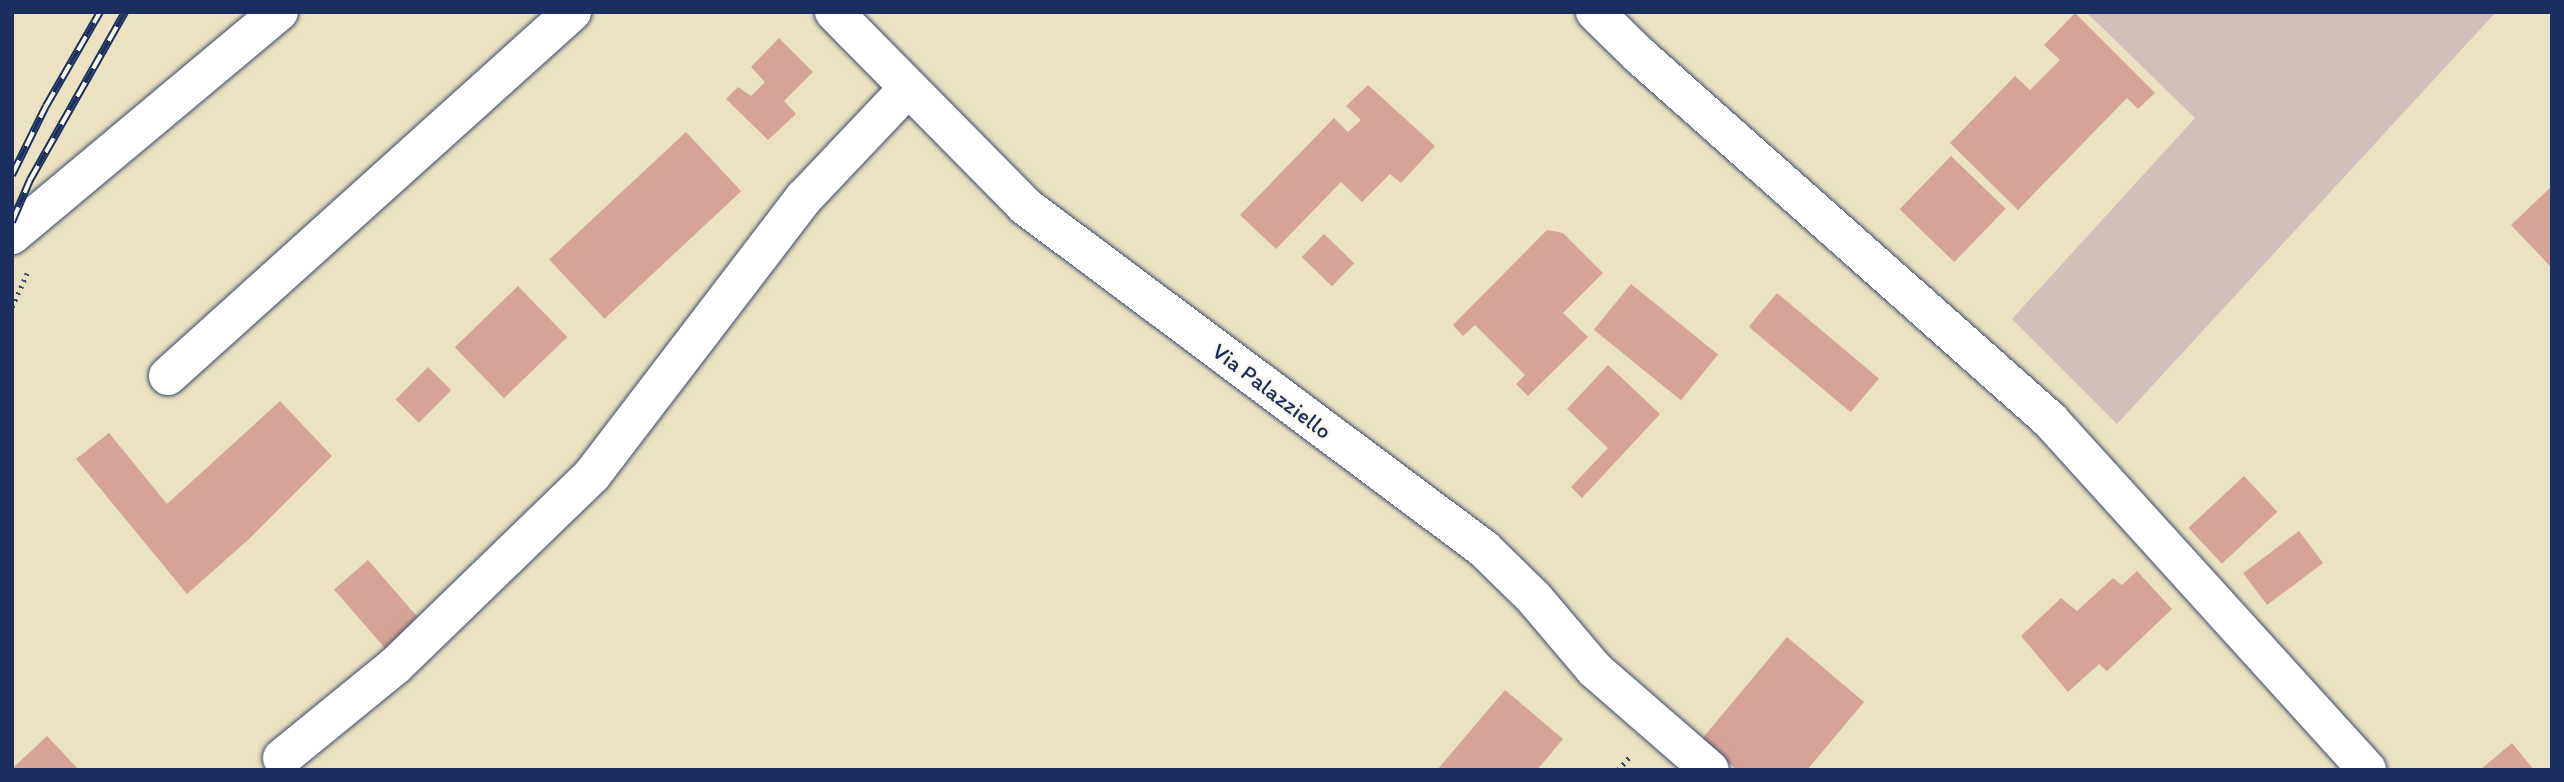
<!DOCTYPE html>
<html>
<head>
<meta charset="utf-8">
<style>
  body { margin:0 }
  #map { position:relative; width:2564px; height:782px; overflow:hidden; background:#ebe2c1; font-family:Itim,sans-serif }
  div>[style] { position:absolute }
  .industrial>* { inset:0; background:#cfc0ba }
  .building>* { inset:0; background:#d5a497; transform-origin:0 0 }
  .path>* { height:4.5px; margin-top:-2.25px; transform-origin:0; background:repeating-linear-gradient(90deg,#3a4a6d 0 2px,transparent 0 7px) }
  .roads { filter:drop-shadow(0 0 2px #3a4a6d) drop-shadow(0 0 2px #3a4a6d) }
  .minor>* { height:38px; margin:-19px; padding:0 19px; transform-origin:19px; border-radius:19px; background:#fff }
  .rail>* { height:8px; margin-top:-4px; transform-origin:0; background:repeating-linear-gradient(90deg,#fbf7ec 0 16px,#1b2f5e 0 32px); box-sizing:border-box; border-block:2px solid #1b2f5e }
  span { translate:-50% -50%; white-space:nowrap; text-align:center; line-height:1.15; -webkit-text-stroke:5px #fbf7ec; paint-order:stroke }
  .street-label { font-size:23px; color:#1b2f5e }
  .frame { position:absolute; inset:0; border:14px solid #1b2f5e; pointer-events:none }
</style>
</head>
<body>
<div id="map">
  <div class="industrial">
    <i style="clip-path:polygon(2086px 12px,2496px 12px,2117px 424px,2012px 319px,2195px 118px)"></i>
  </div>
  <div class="building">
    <i style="clip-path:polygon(2075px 13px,2155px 93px,2138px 109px,2127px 98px,2018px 210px,1950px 143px,2015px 76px,2030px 90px,2060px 60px,2044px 45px)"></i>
    <i style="clip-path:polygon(779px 38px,813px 72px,784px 101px,796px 114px,768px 140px,726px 99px,738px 87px,751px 96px,765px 82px,751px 67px)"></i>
    <i style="clip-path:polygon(1368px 85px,1435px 146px,1401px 183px,1390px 174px,1362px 202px,1341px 182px,1276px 249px,1240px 215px,1334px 118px,1348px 132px,1361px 120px,1346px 106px)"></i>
    <i style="left:686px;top:132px;width:81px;height:187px;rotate:47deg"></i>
    <i style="left:1951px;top:156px;width:76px;height:74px;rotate:44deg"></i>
    <i style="clip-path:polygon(2552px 186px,2552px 268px,2511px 225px)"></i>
    <i style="clip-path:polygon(1547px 230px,1563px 233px,1603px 273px,1563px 313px,1588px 337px,1528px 396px,1516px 384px,1525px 375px,1475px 325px,1463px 336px,1453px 325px)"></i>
    <i style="left:1324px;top:234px;width:42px;height:32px;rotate:44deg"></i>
    <i style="left:1631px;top:284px;width:112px;height:59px;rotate:39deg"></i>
    <i style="left:518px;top:286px;width:71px;height:88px;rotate:46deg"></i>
    <i style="left:1777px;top:293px;width:133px;height:44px;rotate:40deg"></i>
    <i style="clip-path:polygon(1608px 365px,1660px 414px,1582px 498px,1571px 487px,1608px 448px,1567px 409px)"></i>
    <i style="left:428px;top:367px;width:33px;height:46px;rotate:45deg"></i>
    <i style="clip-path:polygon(280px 401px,332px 456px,249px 539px,187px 594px,76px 459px,109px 433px,167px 504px)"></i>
    <i style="left:2244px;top:476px;width:49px;height:76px;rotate:47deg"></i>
    <i style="left:2299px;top:531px;width:40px;height:70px;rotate:53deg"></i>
    <i style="left:368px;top:560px;width:86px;height:45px;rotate:49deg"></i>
    <i style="clip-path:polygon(2137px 571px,2172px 609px,2107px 671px,2099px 664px,2068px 692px,2021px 636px,2061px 598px,2077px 611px,2113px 578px,2122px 585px)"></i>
    <i style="clip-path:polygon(1787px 637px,1864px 702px,1807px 770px,1737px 770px,1701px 740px)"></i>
    <i style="clip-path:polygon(1505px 690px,1563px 739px,1537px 770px,1437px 770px)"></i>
    <i style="clip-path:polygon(47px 736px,79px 770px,16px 770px,14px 767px)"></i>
    <i style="clip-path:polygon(2512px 743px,2534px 770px,2480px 770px)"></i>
  </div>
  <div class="path">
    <i style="left:12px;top:307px;width:37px;rotate:-66deg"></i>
    <i style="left:1618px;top:770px;width:20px;rotate:-49deg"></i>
  </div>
  <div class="roads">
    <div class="minor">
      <i style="left:834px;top:12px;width:272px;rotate:45.4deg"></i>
      <i style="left:1025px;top:206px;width:573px;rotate:36.77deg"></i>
      <i style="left:1484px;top:549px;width:70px;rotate:44.4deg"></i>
      <i style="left:1534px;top:598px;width:94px;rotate:49.7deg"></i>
      <i style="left:1595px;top:670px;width:152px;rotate:41deg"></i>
      <i style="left:1595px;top:12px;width:62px;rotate:44.3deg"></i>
      <i style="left:1639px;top:55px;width:550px;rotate:41.61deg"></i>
      <i style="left:2050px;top:420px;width:472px;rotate:47.8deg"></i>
      <i style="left:12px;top:235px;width:348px;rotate:-39.9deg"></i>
      <i style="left:168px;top:376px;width:544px;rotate:-42.02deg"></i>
      <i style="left:282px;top:758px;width:146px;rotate:-39.2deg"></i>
      <i style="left:395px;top:666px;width:274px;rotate:-44.1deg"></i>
      <i style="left:592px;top:475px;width:349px;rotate:-52.6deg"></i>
      <i style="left:804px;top:198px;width:150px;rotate:-46.6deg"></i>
    </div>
  </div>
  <div class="rail">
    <i style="left:12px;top:175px;width:77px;rotate:-63.8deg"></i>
    <i style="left:46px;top:106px;width:108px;rotate:-60.1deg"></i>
    <i style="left:12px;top:222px;width:46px;rotate:-66.8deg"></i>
    <i style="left:30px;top:180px;width:193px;rotate:-60.5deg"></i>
  </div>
  <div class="street-label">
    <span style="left:1272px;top:391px;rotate:37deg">Via Palazziello</span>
  </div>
  <div class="frame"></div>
</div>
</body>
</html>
